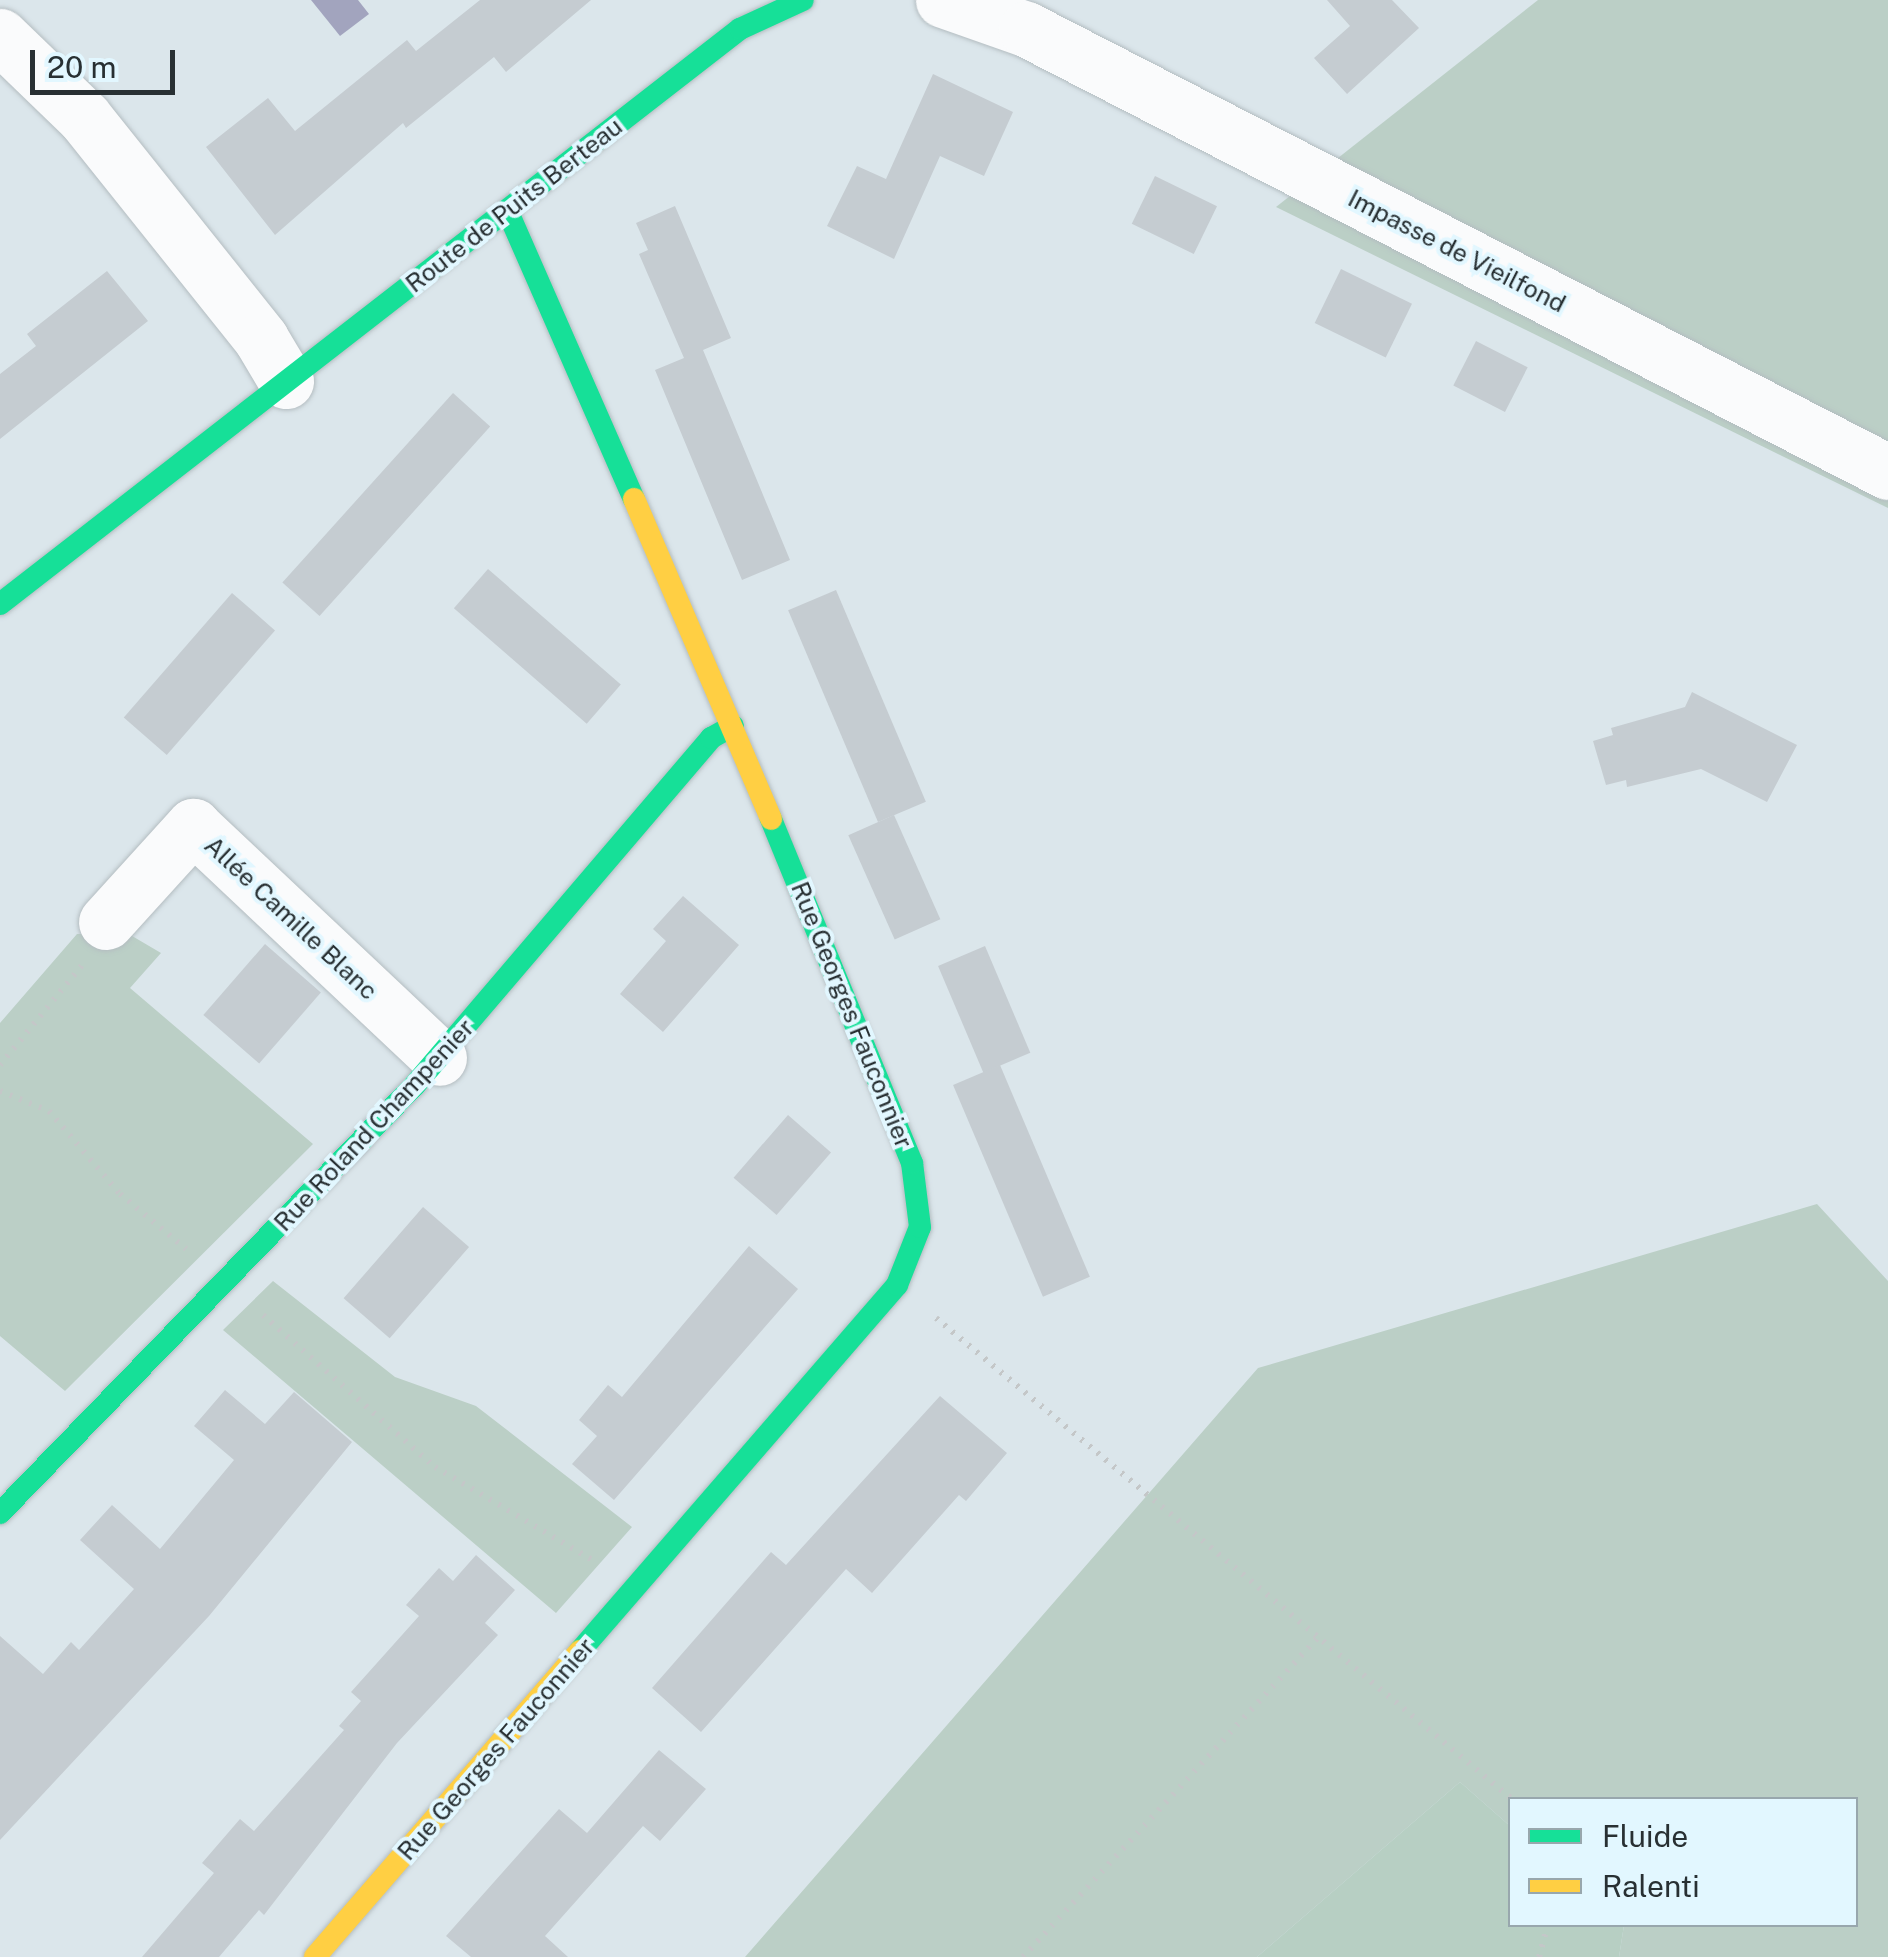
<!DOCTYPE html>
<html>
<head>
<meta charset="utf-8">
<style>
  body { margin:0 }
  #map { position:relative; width:1888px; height:1957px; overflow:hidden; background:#dbe6eb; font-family:"Public Sans",sans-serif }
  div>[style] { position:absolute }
  .green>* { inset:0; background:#bbcfc6 }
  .forest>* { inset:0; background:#b7cfc3 }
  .water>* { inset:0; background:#a2a4be }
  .building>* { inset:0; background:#c5ccd1; transform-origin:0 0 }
  .path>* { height:6px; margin-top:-3px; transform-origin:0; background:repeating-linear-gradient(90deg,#c4c7c8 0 2.5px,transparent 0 10.5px) }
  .roads { filter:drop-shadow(0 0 2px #b4bdc1) drop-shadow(0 0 2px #b4bdc1) }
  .street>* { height:55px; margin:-27.5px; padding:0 27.5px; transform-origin:27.5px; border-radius:27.5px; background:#fafbfc }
  .fast>* { height:22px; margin:-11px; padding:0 11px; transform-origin:11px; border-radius:11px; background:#16e098 }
  .slow>* { height:22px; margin:-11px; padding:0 11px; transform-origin:11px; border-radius:11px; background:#ffcf43 }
  span { translate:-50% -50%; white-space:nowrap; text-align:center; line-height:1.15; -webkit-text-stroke:8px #e2f7ff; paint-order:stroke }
  .street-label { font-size:25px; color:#283033 }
  .legend { position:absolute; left:1508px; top:1797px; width:350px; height:130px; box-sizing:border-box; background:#e2f7ff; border:2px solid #98a7ad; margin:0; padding:12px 18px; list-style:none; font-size:30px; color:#283033 }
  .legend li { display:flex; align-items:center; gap:20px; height:50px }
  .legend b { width:50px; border:2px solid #98a7ad }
  .scale { position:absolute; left:30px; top:50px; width:145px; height:45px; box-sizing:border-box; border:5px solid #283033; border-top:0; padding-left:12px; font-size:30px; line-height:35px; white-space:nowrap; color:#283033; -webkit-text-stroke:8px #e2f7ff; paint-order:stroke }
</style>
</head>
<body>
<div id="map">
  <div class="green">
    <i style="clip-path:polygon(1538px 0,1888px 0,1888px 508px,1276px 207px)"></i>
    <i style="clip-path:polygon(127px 933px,161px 953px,130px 988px,313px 1144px,65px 1391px,0 1336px,0 1023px,77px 934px)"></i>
    <i style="clip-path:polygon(1817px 1204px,1888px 1281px,1888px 1957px,1619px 1957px,1624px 1925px,1856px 1924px,1856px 1800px,1510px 1800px,1510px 1826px,1460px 1782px,1257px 1957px,745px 1957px,1258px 1368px)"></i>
    <i style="clip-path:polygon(273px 1281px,395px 1377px,476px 1406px,632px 1527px,556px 1613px,223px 1330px)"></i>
  </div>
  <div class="forest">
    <i style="clip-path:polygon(1460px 1782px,1510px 1826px,1510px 1924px,1624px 1925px,1619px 1957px,1257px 1957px)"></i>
  </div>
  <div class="water">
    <i style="clip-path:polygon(311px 0,358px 0,369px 14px,340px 36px)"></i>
  </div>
  <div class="building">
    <i style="clip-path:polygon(480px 0,591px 0,506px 72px,494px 57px,406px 128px,403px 123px,275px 235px,206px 147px,268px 98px,295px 131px,407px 40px,416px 51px)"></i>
    <i style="clip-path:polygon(1327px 0,1392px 0,1419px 28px,1347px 94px,1314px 58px,1350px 26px)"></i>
    <i style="clip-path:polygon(933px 74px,1013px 112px,984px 176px,940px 156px,894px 259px,827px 226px,857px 166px,886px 179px)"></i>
    <i style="left:1155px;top:176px;width:69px;height:53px;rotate:26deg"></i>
    <i style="clip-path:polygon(675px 206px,731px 338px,703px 350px,790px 560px,742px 580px,655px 370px,684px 358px,639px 254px,648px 250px,636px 223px)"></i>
    <i style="left:1341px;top:269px;width:79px;height:60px;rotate:26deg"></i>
    <i style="clip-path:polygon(107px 271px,148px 321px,0 439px,0 374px,36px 346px,27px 334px)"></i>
    <i style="left:1476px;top:341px;width:58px;height:50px;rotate:27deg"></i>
    <i style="left:453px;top:393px;width:50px;height:255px;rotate:42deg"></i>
    <i style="left:488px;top:569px;width:176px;height:52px;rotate:41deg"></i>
    <i style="left:836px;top:590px;width:230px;height:52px;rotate:67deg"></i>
    <i style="left:232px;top:593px;width:57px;height:165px;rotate:41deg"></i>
    <i style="clip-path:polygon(1692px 692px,1797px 745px,1767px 802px,1701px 769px,1627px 787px,1626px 780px,1606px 785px,1593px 741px,1613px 735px,1611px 728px,1685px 707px)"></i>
    <i style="left:894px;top:815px;width:114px;height:50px;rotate:66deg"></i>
    <i style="clip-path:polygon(683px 896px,739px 945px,663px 1032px,620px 994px,666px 941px,653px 929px)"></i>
    <i style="left:265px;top:944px;width:74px;height:94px;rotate:41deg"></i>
    <i style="left:985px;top:946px;width:116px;height:51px;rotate:67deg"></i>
    <i style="left:1000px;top:1065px;width:230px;height:51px;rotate:67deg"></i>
    <i style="left:788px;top:1115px;width:57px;height:83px;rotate:41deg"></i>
    <i style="left:423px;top:1207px;width:61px;height:121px;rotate:41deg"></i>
    <i style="clip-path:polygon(749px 1246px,798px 1289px,614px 1500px,572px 1464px,597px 1436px,579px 1420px,608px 1385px,622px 1397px)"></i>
    <i style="clip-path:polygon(225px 1390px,265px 1424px,294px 1392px,352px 1442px,209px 1616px,0 1840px,0 1636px,43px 1674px,71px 1642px,79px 1650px,134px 1589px,80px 1540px,112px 1505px,160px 1549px,234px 1460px,194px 1426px)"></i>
    <i style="clip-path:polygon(940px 1396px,1007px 1453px,966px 1501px,959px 1495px,872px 1593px,846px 1569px,701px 1732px,652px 1688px,771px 1552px,786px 1565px)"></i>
    <i style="clip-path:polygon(476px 1555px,515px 1590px,485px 1623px,498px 1635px,397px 1743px,264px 1915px,259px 1910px,219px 1957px,142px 1957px,214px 1873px,202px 1863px,240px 1819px,254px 1831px,344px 1730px,339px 1726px,361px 1701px,351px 1692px,419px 1616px,406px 1605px,439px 1568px,453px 1581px)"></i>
    <i style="clip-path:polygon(659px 1750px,706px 1789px,660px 1841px,643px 1826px,545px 1936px,568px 1957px,471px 1957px,446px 1936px,559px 1809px,587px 1833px)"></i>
  </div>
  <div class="path">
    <i style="left:0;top:1065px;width:129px;rotate:-50.6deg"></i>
    <i style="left:0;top:1091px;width:53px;rotate:22.2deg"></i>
    <i style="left:49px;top:1111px;width:109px;rotate:49.5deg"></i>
    <i style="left:120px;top:1194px;width:86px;rotate:39.8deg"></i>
    <i style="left:263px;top:1315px;width:230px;rotate:41.5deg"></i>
    <i style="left:435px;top:1467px;width:182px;rotate:30.6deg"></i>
    <i style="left:936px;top:1318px;width:752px;rotate:39.87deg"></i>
    <i style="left:1023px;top:1957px;width:435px;rotate:-47.3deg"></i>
    <i style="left:1539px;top:1957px;width:34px;rotate:-75deg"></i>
  </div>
  <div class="roads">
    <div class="street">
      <i style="left:943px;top:0;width:88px;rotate:19.3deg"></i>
      <i style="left:1026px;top:29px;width:969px;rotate:27.2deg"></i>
      <i style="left:0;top:36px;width:117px;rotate:44deg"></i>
      <i style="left:84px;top:117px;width:284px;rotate:51.4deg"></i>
      <i style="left:261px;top:339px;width:49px;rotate:59.2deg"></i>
      <i style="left:106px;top:922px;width:130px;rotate:-47.8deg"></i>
      <i style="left:193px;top:826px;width:338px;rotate:43.3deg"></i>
    </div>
    <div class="fast">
      <i style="left:507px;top:210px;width:316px;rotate:66.3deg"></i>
      <i style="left:0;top:604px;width:937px;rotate:-37.85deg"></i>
      <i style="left:740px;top:29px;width:69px;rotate:-24.7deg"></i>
      <i style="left:0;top:1513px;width:595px;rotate:-45.89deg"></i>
      <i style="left:414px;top:1086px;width:458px;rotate:-49.5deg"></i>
      <i style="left:711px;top:738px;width:25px;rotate:-29deg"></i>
      <i style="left:580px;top:1651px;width:484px;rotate:-49.1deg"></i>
      <i style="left:897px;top:1285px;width:62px;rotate:-68.4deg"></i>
      <i style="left:920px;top:1227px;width:64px;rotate:-97.1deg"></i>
      <i style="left:912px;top:1163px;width:372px;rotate:-112.3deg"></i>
    </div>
    <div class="slow">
      <i style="left:634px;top:499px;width:348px;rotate:66.8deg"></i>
      <i style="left:315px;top:1957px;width:405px;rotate:-49.1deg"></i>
    </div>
  </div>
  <div class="street-label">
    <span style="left:514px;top:205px;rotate:-38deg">Route de Puits Berteau</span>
    <span style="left:1457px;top:251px;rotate:27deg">Impasse de Vieilfond</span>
    <span style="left:291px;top:918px;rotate:43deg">Allée Camille Blanc</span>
    <span style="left:852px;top:1015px;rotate:68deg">Rue Georges Fauconnier</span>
    <span style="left:374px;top:1125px;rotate:-47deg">Rue Roland Champenier</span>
    <span style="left:496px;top:1749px;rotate:-49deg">Rue Georges Fauconnier</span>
  </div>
  <ul class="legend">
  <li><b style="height:12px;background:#16e098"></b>Fluide</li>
  <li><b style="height:12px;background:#ffcf43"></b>Ralenti</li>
  </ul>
  <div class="scale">20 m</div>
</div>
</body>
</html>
